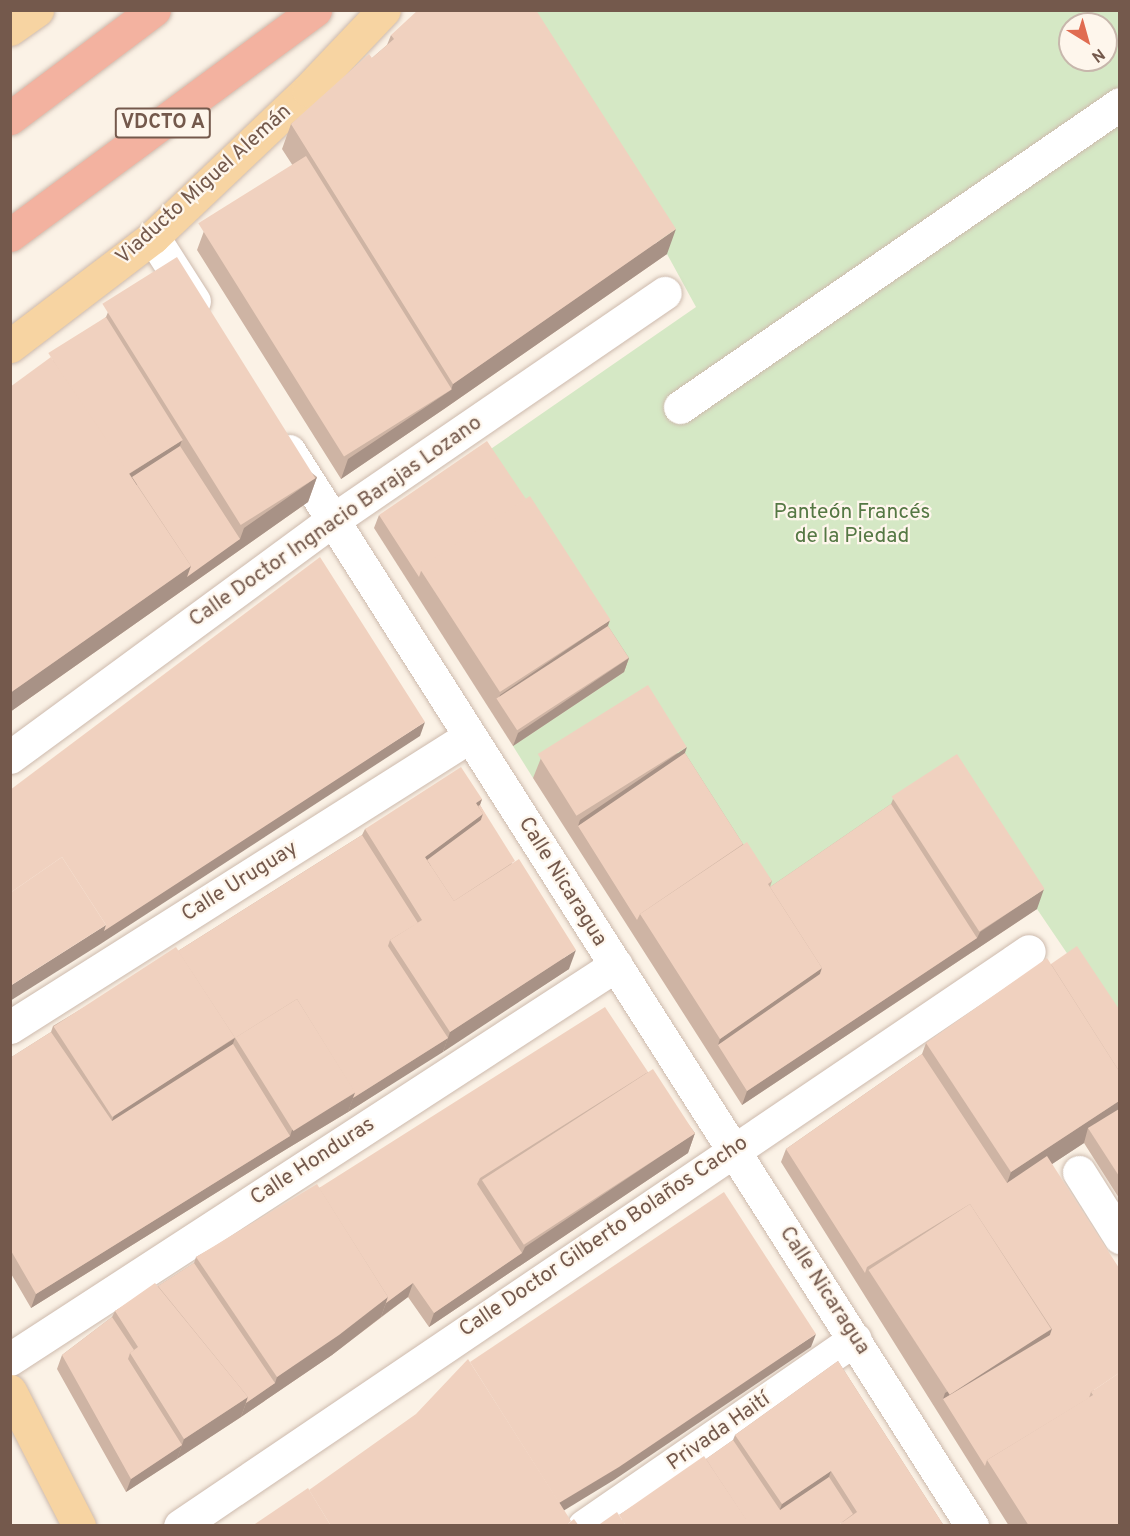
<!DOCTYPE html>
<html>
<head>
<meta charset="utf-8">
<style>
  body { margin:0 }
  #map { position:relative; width:1130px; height:1536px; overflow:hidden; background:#fbf2e6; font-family:Overpass,sans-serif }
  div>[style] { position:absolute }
  .green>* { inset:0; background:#d5e8c5 }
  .roads { filter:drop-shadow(0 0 2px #cdbaad) drop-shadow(0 0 2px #cdbaad) }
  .minor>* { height:33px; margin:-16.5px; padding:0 16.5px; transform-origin:16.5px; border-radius:16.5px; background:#fff }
  .major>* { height:33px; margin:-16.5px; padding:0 16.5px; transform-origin:16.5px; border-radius:16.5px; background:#f7d4a2 }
  .highway>* { height:33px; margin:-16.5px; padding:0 16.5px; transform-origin:16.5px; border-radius:16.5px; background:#f3b2a0 }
  .wall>* { inset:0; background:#ceb4a4 }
  .shaded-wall>* { inset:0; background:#a89286 }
  .building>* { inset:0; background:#f0d1bf; transform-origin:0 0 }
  span { translate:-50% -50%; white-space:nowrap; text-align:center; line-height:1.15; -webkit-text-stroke:4.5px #fef6ec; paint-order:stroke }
  .shield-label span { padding:2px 4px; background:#fef6ec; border:2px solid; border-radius:4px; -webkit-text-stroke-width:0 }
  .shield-label { font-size:20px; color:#74594c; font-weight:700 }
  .street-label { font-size:21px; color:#74594c }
  .park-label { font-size:21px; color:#557844 }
  .frame { position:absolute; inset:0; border:12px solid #74594c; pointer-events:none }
  .north { position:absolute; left:1058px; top:12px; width:60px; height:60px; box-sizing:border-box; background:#fef6ec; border:2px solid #c7b7ac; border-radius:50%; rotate:143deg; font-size:16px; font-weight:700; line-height:24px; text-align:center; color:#74594c }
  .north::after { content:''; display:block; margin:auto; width:21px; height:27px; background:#e06c51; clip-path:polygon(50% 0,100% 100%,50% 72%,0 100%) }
</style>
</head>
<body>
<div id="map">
  <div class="green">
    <i style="clip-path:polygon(evenodd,512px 11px,1119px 11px,1119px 1030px,1037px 909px,765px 901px,641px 705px,533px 778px,513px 746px,482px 455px,696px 307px,667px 254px,512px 11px,1070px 24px,1106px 24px,1106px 60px,1070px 60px,1070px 24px)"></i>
  </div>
  <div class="roads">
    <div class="minor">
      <i style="left:153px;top:237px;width:76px;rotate:57.4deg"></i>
      <i style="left:680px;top:407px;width:534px;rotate:-34.55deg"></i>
      <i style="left:289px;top:451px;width:1274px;rotate:57.57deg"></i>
      <i style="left:10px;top:757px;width:401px;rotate:-36.3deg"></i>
      <i style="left:333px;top:520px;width:402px;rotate:-34.4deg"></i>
      <i style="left:10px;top:1027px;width:544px;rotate:-32.32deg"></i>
      <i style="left:1079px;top:1172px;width:77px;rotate:57.8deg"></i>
      <i style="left:10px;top:1359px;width:723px;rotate:-33.03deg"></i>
      <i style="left:180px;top:1526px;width:1025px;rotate:-34.11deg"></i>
      <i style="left:584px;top:1526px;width:329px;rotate:-34.6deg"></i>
    </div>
    <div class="major">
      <i style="left:10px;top:29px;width:33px;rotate:-35deg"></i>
      <i style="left:10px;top:346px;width:180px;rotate:-37.3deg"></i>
      <i style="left:153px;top:237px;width:214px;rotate:-43.5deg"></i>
      <i style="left:308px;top:90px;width:110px;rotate:-46.5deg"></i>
      <i style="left:10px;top:1391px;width:152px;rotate:62.9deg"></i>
    </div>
    <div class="highway">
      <i style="left:10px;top:118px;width:180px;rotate:-36.9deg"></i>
      <i style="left:10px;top:235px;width:379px;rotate:-36.4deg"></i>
    </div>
  </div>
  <div class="wall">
    <i style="clip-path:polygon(391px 35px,667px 254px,444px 409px,341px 479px,197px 250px,204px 231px,293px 166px,282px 149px,291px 124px,372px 58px,387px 45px)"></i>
    <i style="clip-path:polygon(108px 312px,317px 477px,308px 502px,10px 712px,53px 360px,106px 317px)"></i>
    <i style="clip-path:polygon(379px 515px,608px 626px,629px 658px,624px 672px,513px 746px,374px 528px)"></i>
    <i style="clip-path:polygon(685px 753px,743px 844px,772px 881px,770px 887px,891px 804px,893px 799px,1037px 909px,742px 1105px,533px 778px,541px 758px)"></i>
    <i style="clip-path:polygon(482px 799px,480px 805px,569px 969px,348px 1112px,285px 1150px,31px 1308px,10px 1272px,10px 1058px,51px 1032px,53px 1026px,178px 951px,362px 835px,365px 829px)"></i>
    <i style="clip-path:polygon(1051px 964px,1119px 1009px,1119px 1198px,1084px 1143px,1052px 1164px,1119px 1526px,1009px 1526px,781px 1162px,786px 1149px,922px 1054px,926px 1043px)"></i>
    <i style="clip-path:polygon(648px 1072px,695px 1133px,688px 1153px,429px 1327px,408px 1297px,332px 1355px,241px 1417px,126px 1492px,57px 1369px,62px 1355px,112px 1317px,115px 1311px,158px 1286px,194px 1263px,196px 1257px,319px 1188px)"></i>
    <i style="clip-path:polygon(838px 1361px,944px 1526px,619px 1515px,706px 1459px,733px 1440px,735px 1435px)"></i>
  </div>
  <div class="shaded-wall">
    <i style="clip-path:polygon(676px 229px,667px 254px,444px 409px,341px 479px,348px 459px,451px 390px,453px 384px)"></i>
    <i style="clip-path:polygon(182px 440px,175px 460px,129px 490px,126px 476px)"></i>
    <i style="clip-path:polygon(317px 477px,308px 502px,10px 712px,10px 693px,191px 566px,240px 539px,244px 528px)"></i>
    <i style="clip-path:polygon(610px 620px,603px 640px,498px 701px,500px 695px)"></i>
    <i style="clip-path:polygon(629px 658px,624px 672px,513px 746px,518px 733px)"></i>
    <i style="clip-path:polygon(425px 722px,420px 736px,99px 945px,10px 1001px,10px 986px)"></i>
    <i style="clip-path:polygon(687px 747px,680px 767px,578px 826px,580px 820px)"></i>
    <i style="clip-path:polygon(482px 799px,477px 813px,476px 803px)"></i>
    <i style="clip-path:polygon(483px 814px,476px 833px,427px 869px,425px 857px)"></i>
    <i style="clip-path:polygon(1044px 889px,1037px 909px,742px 1105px,747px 1091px,977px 938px,980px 932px)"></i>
    <i style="clip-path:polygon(576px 950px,569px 969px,443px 1052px,450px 1032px)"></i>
    <i style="clip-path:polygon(822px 968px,815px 988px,718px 1045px,720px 1039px)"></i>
    <i style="clip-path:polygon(235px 1038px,228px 1058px,107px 1135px,114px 1115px)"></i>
    <i style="clip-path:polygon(448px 1038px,443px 1052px,348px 1112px,353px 1098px)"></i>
    <i style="clip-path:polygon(355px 1093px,348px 1112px,285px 1150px,31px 1308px,36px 1294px,290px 1136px,292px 1130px)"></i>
    <i style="clip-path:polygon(1119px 1101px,1119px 1120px,1088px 1128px,1084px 1143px,1002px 1197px,1011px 1172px)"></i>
    <i style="clip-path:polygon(695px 1133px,688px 1153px,429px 1327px,434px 1313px,522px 1253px,525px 1247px)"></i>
    <i style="clip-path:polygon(413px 1283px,408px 1297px,381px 1317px,386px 1303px)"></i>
    <i style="clip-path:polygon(388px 1297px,381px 1317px,332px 1355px,241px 1417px,246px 1403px,275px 1383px,277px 1377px)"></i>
    <i style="clip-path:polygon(1052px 1329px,1045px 1349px,943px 1399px,945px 1393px)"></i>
    <i style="clip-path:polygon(816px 1334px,811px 1347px,614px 1480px,550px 1519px,555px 1505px)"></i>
    <i style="clip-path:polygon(248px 1397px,241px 1417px,177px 1459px,184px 1439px)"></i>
    <i style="clip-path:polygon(182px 1445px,177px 1459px,126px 1492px,131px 1479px)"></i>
    <i style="clip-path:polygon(831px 1471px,824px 1491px,775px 1523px,782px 1504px)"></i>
  </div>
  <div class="building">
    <i style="clip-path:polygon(418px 10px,536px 10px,676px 229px,453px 384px,291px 124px,369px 54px,372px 58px,394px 39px,391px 35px)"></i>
    <i style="left:306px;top:156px;width:275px;height:127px;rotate:58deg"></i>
    <i style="left:177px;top:257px;width:261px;height:88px;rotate:58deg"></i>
    <i style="left:106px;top:317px;width:145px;height:68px;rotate:58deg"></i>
    <i style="clip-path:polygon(51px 357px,191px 566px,10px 693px,10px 387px)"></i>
    <i style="clip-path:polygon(487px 441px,526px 499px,421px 571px,419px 577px,379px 515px)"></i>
    <i style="clip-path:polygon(180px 446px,240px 539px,187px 577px,191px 566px,132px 477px)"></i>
    <i style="left:530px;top:496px;width:148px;height:132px;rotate:57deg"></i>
    <i style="clip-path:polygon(320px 557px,425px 722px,104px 931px,106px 925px,62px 857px,10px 893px,10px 790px)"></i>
    <i style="left:608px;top:626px;width:38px;height:133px;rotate:57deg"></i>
    <i style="left:648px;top:685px;width:73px;height:130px;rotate:58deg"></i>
    <i style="clip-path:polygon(685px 753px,743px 844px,640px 914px,637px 920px,578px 826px)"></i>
    <i style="left:957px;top:754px;width:161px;height:78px;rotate:57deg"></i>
    <i style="clip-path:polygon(461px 767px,482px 799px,476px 803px,483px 814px,425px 857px,454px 901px,519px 859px,576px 950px,450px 1032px,390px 940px,422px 920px,365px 829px)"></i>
    <i style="clip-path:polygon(891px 804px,977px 938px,747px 1091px,718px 1045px,820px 974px,822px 968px,770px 887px)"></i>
    <i style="clip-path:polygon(480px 805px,515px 861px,454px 901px,427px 860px,481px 820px,483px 814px,478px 806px)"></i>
    <i style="clip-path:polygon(362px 835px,418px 923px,390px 940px,388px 946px,448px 1038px,353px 1098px,355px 1093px,297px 999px,235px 1038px,178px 951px)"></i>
    <i style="clip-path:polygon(747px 842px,772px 881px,768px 884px,822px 968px,720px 1039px,640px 914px)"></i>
    <i style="clip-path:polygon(62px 857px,106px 925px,10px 986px,10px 893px)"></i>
    <i style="clip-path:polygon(1077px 946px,1119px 1009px,1119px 1071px,1051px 964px)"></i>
    <i style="left:176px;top:947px;width:108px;height:146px;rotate:57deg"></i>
    <i style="clip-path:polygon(1047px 958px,1119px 1071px,1119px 1101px,1011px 1172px,926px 1043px)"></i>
    <i style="left:297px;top:999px;width:110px;height:73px;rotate:58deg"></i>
    <i style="clip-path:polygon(605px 1007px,648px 1072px,480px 1178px,477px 1184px,522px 1253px,434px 1313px,413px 1283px,386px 1303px,388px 1297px,319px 1188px)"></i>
    <i style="clip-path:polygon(51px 1032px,112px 1121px,233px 1044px,290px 1136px,36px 1294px,10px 1249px,10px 1058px)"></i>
    <i style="clip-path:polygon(922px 1054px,1007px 1183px,1047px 1156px,1119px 1268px,1119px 1373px,1091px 1392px,1089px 1398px,987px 1460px,985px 1466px,943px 1399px,1050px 1335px,1052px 1329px,970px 1204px,867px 1267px,865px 1273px,786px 1149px)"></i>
    <i style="left:653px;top:1069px;width:77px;height:204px;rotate:57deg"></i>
    <i style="clip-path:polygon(1119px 1109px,1119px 1176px,1088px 1128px)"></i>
    <i style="clip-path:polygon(317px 1184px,388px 1297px,339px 1335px,277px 1377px,196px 1257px)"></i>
    <i style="clip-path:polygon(724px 1192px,816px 1334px,619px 1467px,559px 1503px,470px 1362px)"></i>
    <i style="left:970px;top:1204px;width:149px;height:121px;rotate:57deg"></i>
    <i style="clip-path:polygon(194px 1263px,275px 1383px,246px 1403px,248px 1397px,158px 1286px)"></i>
    <i style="clip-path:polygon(155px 1283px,248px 1397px,184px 1439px,130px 1353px,138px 1347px,115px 1311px)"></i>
    <i style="clip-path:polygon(112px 1317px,134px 1350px,130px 1353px,128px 1359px,182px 1445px,131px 1479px,62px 1355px)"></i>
    <i style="clip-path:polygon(468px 1359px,571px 1521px,565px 1526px,331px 1526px,309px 1490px,416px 1414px)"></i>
    <i style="clip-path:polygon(838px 1361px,944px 1526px,837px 1526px,857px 1512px,831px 1471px,782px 1504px,735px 1435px)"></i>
    <i style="clip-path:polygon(1119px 1373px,1119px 1526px,1029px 1526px,987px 1460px,1093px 1395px,1091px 1392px)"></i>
    <i style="clip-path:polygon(733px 1440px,780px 1510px,829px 1477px,853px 1514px,837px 1526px,750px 1526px,706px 1459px)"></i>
    <i style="clip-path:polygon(704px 1456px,750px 1525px,626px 1526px,619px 1515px)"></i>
    <i style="clip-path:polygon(308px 1488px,331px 1526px,252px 1526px)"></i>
    <i style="clip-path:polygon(617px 1512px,626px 1526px,597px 1526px)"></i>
    <i style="clip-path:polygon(574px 1519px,579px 1526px,565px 1526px)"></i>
  </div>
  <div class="shield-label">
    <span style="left:163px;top:123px">VDCTO A</span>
  </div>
  <div class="street-label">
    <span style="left:204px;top:185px;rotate:-42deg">Viaducto Miguel Alemán</span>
    <span style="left:336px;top:522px;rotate:-35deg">Calle Doctor Ingnacio Barajas Lozano</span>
    <span style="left:240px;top:882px;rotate:-32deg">Calle Uruguay</span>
    <span style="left:562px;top:882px;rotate:58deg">Calle Nicaragua</span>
    <span style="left:313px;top:1162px;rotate:-33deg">Calle Honduras</span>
    <span style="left:604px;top:1237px;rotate:-34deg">Calle Doctor Gilberto Bolaños Cacho</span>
    <span style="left:824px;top:1291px;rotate:57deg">Calle Nicaragua</span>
    <span style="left:719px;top:1432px;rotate:-35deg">Privada Haití</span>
  </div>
  <div class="park-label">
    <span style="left:852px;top:525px">Panteón Francés<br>de la Piedad</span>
  </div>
  <div class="frame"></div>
  <div class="north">N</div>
</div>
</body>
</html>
